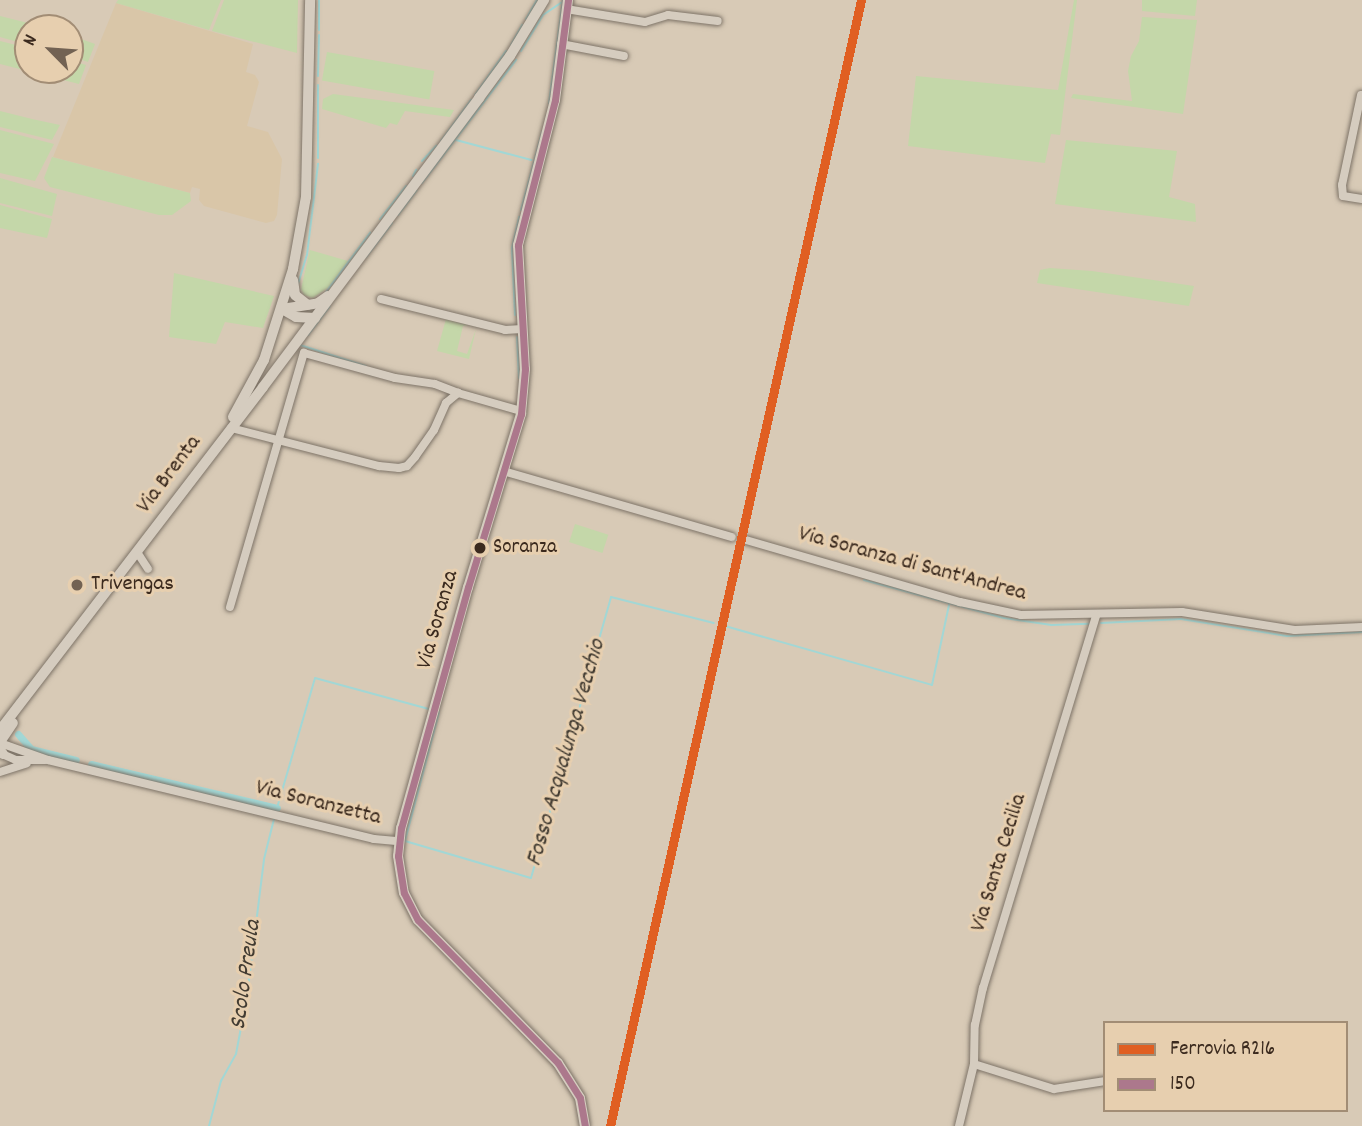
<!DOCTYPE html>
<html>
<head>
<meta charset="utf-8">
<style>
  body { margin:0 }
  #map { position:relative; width:1362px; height:1126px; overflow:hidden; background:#d8cab6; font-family:Dekko,sans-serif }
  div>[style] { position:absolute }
  .built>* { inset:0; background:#d9c6a8 }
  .green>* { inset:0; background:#c4d7a9; transform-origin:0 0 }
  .stream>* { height:2px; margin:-1px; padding:0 1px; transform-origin:1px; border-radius:1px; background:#a2d7d5 }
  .canal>* { height:7px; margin:-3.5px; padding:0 3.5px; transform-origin:3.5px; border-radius:3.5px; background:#a2d7d5 }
  .roads { filter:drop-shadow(0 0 2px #7d7367) drop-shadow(0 0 2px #7d7367) }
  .minor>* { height:8px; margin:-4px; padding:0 4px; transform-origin:4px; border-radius:4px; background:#d5ccbf }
  .major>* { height:10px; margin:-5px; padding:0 5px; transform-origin:5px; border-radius:5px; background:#d5ccbf }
  .bus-1>* { height:7px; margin:-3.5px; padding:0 3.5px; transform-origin:3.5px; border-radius:3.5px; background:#ac788c }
  .rail-1>* { height:9px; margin:-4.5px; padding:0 4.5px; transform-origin:4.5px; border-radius:4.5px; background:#e05f22 }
  .dots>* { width:19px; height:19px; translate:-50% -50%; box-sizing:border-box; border:4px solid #e7cfaf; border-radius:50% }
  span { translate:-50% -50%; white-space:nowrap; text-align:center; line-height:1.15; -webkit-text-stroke:6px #e7cfaf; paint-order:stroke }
  .bus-label { font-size:21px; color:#3b2a1e }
  .left { translate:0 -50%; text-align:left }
  .street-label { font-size:23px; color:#3b2a1e }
  .poi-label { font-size:23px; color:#3b2a1e }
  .water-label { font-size:24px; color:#433c32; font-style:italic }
  .legend { position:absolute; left:1103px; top:1021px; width:245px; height:91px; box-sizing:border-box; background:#e7cfaf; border:2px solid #a28d75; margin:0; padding:9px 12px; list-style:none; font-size:21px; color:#3b2a1e }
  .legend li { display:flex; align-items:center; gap:14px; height:35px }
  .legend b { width:35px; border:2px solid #a28d75 }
  .north { position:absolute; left:14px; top:14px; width:70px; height:70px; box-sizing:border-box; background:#e7cfaf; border:2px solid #a28d75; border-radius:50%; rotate:295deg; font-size:19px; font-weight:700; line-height:28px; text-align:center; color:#3b2a1e }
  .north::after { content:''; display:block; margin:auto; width:24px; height:32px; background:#726253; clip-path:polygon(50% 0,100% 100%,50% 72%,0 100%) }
</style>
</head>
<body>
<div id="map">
  <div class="built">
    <i style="clip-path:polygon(116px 3px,253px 44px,246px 72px,255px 75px,259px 82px,247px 126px,268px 132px,282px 159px,277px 215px,274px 221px,266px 223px,204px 206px,199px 200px,200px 189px,192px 187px,190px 193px,53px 157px)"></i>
  </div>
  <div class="green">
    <i style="clip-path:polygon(118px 0,221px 0,209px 30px,116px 3px)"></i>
    <i style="clip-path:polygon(224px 0,298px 0,297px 53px,212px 31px)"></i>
    <i style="clip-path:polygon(1074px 0,1077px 0,1060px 135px,1051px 134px,1045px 163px,908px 146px,916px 76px,1058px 90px)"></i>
    <i style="clip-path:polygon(1142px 0,1197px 0,1195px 16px,1142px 11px)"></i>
    <i style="clip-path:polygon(0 16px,24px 22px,45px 28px,28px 28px,28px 45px,0 37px)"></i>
    <i style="clip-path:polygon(1142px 17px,1197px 20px,1183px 114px,1071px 98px,1073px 94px,1132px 101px,1128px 71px,1131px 56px,1139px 41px)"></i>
    <i style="clip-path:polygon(70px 35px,95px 44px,88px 62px,70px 56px)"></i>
    <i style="clip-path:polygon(0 41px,28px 48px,28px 70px,70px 70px,70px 60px,86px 65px,79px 84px,0 64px)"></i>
    <i style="left:327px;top:52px;width:109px;height:29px;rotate:10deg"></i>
    <i style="clip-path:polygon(333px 94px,454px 110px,450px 117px,405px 111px,397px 125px,390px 123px,386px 128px,322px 109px,323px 99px)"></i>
    <i style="clip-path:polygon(0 111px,32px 119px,60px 125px,52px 140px,0 127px)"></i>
    <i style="clip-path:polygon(0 130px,54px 144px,35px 181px,0 173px)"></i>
    <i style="clip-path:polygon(1066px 140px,1177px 151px,1169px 197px,1195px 204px,1196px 222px,1055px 204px)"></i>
    <i style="clip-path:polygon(52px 157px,190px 193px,191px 201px,172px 215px,159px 215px,50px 187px,44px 178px)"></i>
    <i style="clip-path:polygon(0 178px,57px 194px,52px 216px,0 203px)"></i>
    <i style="clip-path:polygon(0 205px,52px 219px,47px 238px,0 228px)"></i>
    <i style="clip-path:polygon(310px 250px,348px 261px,329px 287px,313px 298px,304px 295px,301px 289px)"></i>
    <i style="clip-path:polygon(1050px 268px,1092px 271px,1194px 286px,1189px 306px,1037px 283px,1040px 270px)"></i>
    <i style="clip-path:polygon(174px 273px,274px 296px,263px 328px,225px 322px,216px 344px,169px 337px)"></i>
    <i style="clip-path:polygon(446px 319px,468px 325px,463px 326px,457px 351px,467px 354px,476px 329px,469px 359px,437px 351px)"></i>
    <i style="left:575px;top:524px;width:35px;height:19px;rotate:18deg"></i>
  </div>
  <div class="stream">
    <i style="left:526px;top:19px;width:22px;rotate:-60deg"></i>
    <i style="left:319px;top:30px;width:30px;rotate:-90deg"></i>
    <i style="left:511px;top:45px;width:23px;rotate:-61deg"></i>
    <i style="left:521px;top:51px;width:42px;rotate:-58.6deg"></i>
    <i style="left:543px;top:15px;width:22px;rotate:-34deg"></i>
    <i style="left:318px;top:76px;width:41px;rotate:-88.6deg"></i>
    <i style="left:475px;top:95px;width:54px;rotate:-54.8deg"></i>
    <i style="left:549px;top:103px;width:104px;rotate:-82.3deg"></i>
    <i style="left:456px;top:140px;width:78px;rotate:14.9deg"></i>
    <i style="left:441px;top:141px;width:51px;rotate:-53.8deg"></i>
    <i style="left:318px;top:158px;width:73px;rotate:-90deg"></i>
    <i style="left:422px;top:161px;width:21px;rotate:-47deg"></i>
    <i style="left:413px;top:176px;width:7px;rotate:-63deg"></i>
    <i style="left:422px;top:183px;width:155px;rotate:-52.6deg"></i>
    <i style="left:521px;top:210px;width:81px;rotate:-74.9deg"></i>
    <i style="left:398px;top:215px;width:31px;rotate:-53deg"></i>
    <i style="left:380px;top:219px;width:42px;rotate:-51.8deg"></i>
    <i style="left:366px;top:257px;width:43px;rotate:-52.6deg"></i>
    <i style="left:298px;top:284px;width:30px;rotate:-73deg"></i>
    <i style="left:307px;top:255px;width:92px;rotate:-83.1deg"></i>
    <i style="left:326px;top:292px;width:74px;rotate:-53.3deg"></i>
    <i style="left:515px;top:315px;width:67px;rotate:-92.6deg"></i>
    <i style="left:512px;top:248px;width:32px;rotate:-77deg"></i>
    <i style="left:308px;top:335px;width:36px;rotate:-53deg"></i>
    <i style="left:517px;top:337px;width:41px;rotate:87.2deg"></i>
    <i style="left:300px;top:345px;width:69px;rotate:17.7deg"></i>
    <i style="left:864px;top:580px;width:145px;rotate:15.2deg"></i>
    <i style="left:1004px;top:618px;width:48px;rotate:8.5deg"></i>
    <i style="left:1051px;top:625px;width:38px;rotate:-2deg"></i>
    <i style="left:1101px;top:623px;width:80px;rotate:-2.9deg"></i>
    <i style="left:1181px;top:619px;width:107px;rotate:9.1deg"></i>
    <i style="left:1287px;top:636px;width:75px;rotate:-3.1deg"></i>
    <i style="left:725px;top:626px;width:215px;rotate:15.9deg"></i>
    <i style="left:932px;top:685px;width:82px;rotate:-78deg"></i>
    <i style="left:439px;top:712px;width:133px;rotate:104.8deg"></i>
    <i style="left:405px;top:841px;width:131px;rotate:16.4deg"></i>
    <i style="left:531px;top:878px;width:292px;rotate:-74.1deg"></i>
    <i style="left:611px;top:597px;width:106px;rotate:14.2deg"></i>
    <i style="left:277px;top:808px;width:135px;rotate:-73.7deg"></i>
    <i style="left:315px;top:678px;width:118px;rotate:15.2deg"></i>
    <i style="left:209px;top:1126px;width:47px;rotate:-75.1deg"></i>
    <i style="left:221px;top:1081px;width:31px;rotate:-61deg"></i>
    <i style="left:236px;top:1054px;width:59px;rotate:-79.3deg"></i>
    <i style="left:247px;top:996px;width:138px;rotate:-82.9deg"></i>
    <i style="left:264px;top:859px;width:41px;rotate:-76deg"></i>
  </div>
  <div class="canal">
    <i style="left:18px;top:734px;width:20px;rotate:49deg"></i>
    <i style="left:31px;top:749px;width:46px;rotate:13.7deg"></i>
    <i style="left:91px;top:764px;width:191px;rotate:13.3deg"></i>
  </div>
  <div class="roads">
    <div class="minor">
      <i style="left:566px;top:9px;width:80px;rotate:9.3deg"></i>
      <i style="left:645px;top:22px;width:24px;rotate:-17deg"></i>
      <i style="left:668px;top:15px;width:50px;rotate:6.8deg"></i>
      <i style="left:561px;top:44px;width:64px;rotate:10.8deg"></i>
      <i style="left:1361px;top:95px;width:92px;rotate:101.9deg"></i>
      <i style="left:1342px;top:185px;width:11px;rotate:85deg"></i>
      <i style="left:1343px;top:196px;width:19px;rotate:9deg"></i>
      <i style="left:381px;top:299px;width:128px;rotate:14deg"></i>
      <i style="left:505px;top:330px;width:17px;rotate:-3deg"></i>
      <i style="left:231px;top:428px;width:153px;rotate:14.4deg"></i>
      <i style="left:379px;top:466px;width:20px;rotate:6deg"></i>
      <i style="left:399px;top:468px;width:8px;rotate:-14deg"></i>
      <i style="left:407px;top:466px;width:12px;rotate:-48deg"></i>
      <i style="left:415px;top:457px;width:33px;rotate:-55deg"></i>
      <i style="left:434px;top:430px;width:30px;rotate:-66deg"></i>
      <i style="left:446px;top:403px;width:16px;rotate:-40deg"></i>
      <i style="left:458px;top:393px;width:66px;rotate:15.9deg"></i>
      <i style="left:503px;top:471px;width:238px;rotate:16.1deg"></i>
      <i style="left:746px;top:540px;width:223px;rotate:16.2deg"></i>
      <i style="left:960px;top:602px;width:62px;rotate:12deg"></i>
      <i style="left:1021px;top:615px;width:161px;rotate:-1.1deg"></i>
      <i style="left:1182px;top:612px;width:114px;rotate:9.1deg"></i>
      <i style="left:1295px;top:630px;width:67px;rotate:-2.6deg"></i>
      <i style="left:137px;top:552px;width:20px;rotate:57deg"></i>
      <i style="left:230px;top:607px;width:265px;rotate:-73.8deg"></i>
      <i style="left:304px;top:353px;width:94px;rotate:15.4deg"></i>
      <i style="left:395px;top:378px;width:40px;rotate:8.5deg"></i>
      <i style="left:435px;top:384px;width:25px;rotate:21deg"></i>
      <i style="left:0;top:743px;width:51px;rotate:19.5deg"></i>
      <i style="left:48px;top:760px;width:335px;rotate:13.6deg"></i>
      <i style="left:374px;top:839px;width:25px;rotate:5deg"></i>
      <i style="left:0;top:753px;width:17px;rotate:24deg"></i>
      <i style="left:16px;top:760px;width:29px"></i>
      <i style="left:0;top:772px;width:28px;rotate:-18deg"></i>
      <i style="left:974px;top:1064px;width:84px;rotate:17.4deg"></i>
      <i style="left:1054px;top:1089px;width:52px;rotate:-8.9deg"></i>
      <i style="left:959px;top:1126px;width:64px;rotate:-76.4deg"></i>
      <i style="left:974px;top:1064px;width:39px;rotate:-89deg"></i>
      <i style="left:975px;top:1025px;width:38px;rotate:-78deg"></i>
      <i style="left:983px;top:988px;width:390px;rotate:-73.1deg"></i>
    </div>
    <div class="major">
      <i style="left:568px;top:0;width:101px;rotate:97.4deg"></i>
      <i style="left:555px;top:100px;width:150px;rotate:104.3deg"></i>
      <i style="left:518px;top:245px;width:124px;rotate:86.8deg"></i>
      <i style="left:525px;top:369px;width:45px;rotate:95.1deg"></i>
      <i style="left:521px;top:414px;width:181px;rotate:107deg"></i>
      <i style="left:468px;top:587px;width:250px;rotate:105.5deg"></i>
      <i style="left:401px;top:828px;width:28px;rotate:96deg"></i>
      <i style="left:398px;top:856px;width:37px;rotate:81deg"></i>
      <i style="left:404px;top:893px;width:30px;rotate:63deg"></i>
      <i style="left:418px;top:920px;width:200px;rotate:45.6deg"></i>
      <i style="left:558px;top:1063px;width:41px;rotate:57.8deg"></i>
      <i style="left:580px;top:1098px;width:28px;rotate:80deg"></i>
      <i style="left:293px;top:280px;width:15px;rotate:82deg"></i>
      <i style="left:295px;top:295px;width:16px;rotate:38deg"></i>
      <i style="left:282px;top:309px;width:36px;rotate:-9deg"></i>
      <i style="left:318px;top:303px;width:12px;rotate:-35deg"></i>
      <i style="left:282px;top:309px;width:16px;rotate:30deg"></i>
      <i style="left:296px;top:317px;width:19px;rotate:3deg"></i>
      <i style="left:233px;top:417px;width:65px;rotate:-61.5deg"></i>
      <i style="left:264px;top:360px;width:96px;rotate:-72.3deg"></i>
      <i style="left:293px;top:269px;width:73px;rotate:-79.8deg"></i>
      <i style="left:306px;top:197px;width:197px;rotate:-88.8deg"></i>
      <i style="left:0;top:730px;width:432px;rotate:-52.5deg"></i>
      <i style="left:263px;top:387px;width:361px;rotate:-53.2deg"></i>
      <i style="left:479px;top:98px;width:52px;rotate:-53.6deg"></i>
      <i style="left:510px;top:56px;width:66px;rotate:-58.7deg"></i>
      <i style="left:0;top:742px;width:23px;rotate:-56deg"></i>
      <i style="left:0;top:750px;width:5px;rotate:53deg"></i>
    </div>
  </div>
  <div class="bus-1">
    <i style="left:568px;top:0;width:101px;rotate:97.4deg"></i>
    <i style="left:555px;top:100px;width:150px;rotate:104.3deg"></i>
    <i style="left:518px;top:245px;width:124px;rotate:86.8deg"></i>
    <i style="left:525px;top:369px;width:45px;rotate:95.1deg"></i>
    <i style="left:521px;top:414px;width:181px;rotate:107deg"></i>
    <i style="left:468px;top:587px;width:250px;rotate:105.5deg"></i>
    <i style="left:401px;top:828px;width:28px;rotate:96deg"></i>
    <i style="left:398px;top:856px;width:37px;rotate:81deg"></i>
    <i style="left:404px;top:893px;width:30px;rotate:63deg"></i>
    <i style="left:418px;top:920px;width:200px;rotate:45.6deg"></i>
    <i style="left:558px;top:1063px;width:41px;rotate:57.8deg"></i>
    <i style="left:580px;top:1098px;width:28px;rotate:80deg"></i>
  </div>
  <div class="rail-1">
    <i style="left:610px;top:1126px;width:1154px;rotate:-77.43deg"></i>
  </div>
  <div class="dots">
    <i style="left:480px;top:548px;background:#3b2a1e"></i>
    <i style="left:77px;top:585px;background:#726253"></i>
  </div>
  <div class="bus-label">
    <span class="left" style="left:493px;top:548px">Soranza</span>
  </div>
  <div class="street-label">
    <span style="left:170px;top:475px;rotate:-53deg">Via Brenta</span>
    <span style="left:912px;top:565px;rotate:15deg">Via Soranza di Sant'Andrea</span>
    <span style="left:439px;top:620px;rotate:-74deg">Via Soranza</span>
    <span style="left:318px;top:804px;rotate:14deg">Via Soranzetta</span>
    <span style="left:1000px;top:863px;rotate:-73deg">Via Santa Cecilia</span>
  </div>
  <div class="poi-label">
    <span class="left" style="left:91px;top:585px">Trivengas</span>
  </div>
  <div class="water-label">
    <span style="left:567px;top:753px;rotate:-74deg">Fosso Acqualunga Vecchio</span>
    <span style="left:247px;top:975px;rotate:-82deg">Scolo Preula</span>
  </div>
  <ul class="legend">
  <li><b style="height:9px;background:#e05f22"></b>Ferrovia R216</li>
  <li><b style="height:9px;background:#ac788c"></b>150</li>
  </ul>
  <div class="north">N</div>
</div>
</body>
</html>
